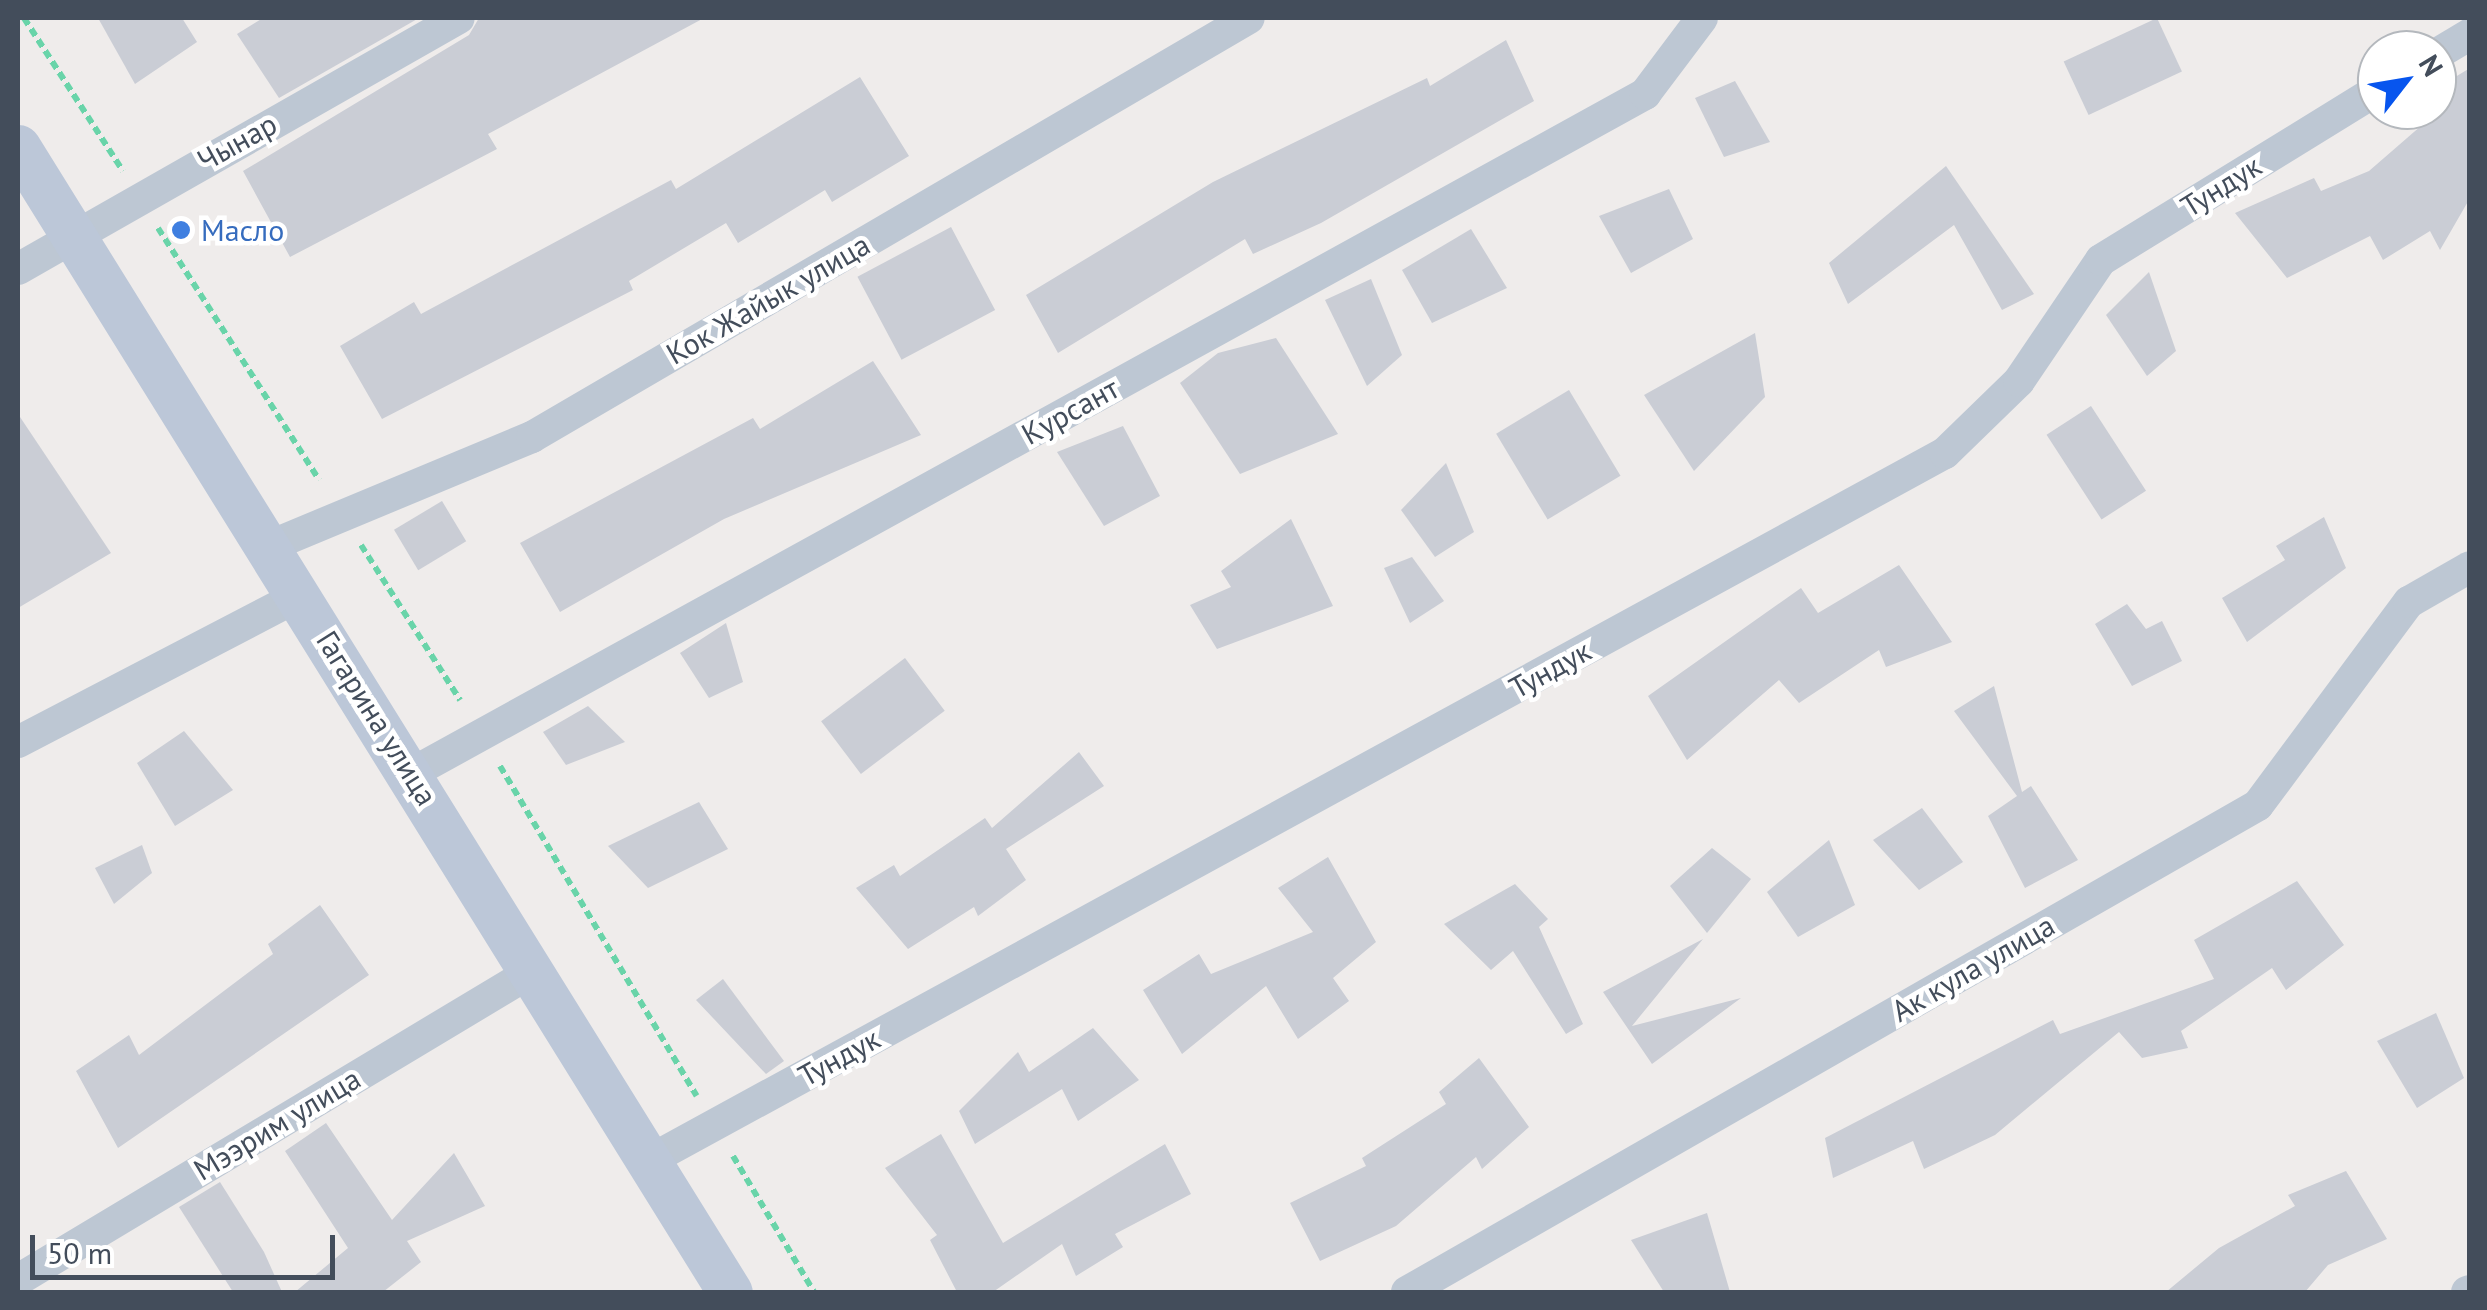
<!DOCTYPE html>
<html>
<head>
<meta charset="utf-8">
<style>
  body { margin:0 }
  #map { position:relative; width:2487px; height:1310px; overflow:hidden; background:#efeceb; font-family:"PT Sans",sans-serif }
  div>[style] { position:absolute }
  .building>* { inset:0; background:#cacdd5; transform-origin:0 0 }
  .path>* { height:6px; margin-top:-3px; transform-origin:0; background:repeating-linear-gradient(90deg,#69d4a9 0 8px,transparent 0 13px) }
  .street>* { height:32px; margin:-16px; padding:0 16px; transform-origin:16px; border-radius:16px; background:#bdc7d3 }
  .secondary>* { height:45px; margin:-22.5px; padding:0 22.5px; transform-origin:22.5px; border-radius:22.5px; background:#bcc7d8 }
  .dots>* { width:28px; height:28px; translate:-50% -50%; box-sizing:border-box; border:5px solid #fff; border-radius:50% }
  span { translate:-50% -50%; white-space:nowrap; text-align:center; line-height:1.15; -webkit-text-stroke:9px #fff; paint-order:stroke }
  .street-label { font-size:30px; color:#434d5b }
  .shop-label { font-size:30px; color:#366cbe }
  .left { translate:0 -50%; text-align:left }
  .frame { position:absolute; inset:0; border:20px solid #434d5b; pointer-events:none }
  .north { position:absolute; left:2357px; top:30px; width:100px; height:100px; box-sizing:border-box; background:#fff; border:2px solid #b4b8bd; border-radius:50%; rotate:59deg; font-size:28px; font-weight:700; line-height:40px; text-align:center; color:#434d5b }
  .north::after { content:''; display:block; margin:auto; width:35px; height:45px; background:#0755ee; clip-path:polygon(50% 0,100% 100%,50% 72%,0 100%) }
  .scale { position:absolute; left:30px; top:1235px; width:305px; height:45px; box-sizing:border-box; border:5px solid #434d5b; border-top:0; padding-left:12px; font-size:30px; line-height:35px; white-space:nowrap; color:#434d5b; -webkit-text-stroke:8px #fff; paint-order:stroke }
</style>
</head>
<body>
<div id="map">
  <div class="building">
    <i style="clip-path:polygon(98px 18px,182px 18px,197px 42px,135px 84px)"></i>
    <i style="clip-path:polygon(263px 18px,419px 18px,279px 98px,237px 34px)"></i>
    <i style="clip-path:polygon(479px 18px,704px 18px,488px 134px,497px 149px,290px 257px,243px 171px,469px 35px)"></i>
    <i style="left:2157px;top:18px;width:59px;height:103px;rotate:65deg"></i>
    <i style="clip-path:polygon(1506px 40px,1534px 101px,1321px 223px,1253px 254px,1245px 239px,1058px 353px,1026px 295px,1213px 182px,1427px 78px,1430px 86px)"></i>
    <i style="clip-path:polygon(2470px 68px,2470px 198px,2440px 250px,2430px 231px,2383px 260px,2370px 236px,2287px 278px,2235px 213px,2314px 178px,2321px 191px,2369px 171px,2437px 112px,2437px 88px)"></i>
    <i style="clip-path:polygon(860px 77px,909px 156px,832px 202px,825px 190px,738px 243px,726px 223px,629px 281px,633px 290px,382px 419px,340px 346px,414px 302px,421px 314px,671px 180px,676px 189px)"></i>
    <i style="clip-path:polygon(1735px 81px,1770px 142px,1724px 157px,1695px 98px)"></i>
    <i style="clip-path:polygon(1946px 166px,2034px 294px,2002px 310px,1954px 225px,1848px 304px,1829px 263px)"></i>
    <i style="clip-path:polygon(1669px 189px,1693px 239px,1631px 273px,1599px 216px)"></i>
    <i style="left:951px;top:227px;width:94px;height:106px;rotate:62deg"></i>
    <i style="clip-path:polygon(1471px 229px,1507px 288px,1432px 323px,1402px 270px)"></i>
    <i style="clip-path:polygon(2149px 272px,2176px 351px,2147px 376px,2106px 315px)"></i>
    <i style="clip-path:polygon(1371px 279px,1402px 355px,1367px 386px,1325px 300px)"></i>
    <i style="clip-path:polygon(1755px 333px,1765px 397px,1694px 471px,1644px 395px)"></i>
    <i style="clip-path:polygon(1276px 338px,1338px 434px,1240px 474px,1180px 383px,1218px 353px)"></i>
    <i style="clip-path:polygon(873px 361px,921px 435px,724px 519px,560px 612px,520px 543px,753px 418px,760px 429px)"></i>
    <i style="left:1569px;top:390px;width:100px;height:85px;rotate:59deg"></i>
    <i style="left:2091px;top:406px;width:101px;height:53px;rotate:57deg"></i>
    <i style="clip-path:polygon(18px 414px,111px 553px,18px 608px)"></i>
    <i style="clip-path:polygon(1123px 426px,1160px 496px,1104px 526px,1057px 452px)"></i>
    <i style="clip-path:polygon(1446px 463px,1474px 532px,1435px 557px,1401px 510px)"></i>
    <i style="left:442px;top:501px;width:47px;height:56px;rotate:59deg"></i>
    <i style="clip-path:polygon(2324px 517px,2346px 568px,2247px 642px,2222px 598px,2285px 560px,2276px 546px)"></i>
    <i style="clip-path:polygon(1291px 519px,1333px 606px,1217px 649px,1190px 605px,1231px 587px,1221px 571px)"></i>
    <i style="clip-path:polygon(1412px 557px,1444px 601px,1410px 623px,1384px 568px)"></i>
    <i style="clip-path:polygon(1899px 565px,1952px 642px,1886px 667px,1879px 650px,1799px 703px,1779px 680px,1687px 760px,1648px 696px,1801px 588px,1818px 613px)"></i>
    <i style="clip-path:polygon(2127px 604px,2146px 629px,2162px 621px,2182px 661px,2132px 686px,2095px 624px)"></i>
    <i style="clip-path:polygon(726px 623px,743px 682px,709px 698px,680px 653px)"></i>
    <i style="left:905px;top:658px;width:66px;height:105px;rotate:53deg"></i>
    <i style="clip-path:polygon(1994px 686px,2022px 792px,2031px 786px,2078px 860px,2025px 888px,1988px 816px,2017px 796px,1954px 711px)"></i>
    <i style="clip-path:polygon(588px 706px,625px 742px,566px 765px,543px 732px)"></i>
    <i style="clip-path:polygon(184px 731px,233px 790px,175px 826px,137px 763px)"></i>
    <i style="clip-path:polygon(1079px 752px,1104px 786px,1006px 849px,1026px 880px,978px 916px,974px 907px,908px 949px,856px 888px,894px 865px,900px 876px,985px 818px,992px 828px)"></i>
    <i style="clip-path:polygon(699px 802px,728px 849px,648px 888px,608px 846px)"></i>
    <i style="clip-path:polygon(1922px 808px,1963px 862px,1919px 890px,1873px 840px)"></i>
    <i style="clip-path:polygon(1829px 840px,1855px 905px,1798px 937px,1767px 892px)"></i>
    <i style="clip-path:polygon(142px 845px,152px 873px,114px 904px,95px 868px)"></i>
    <i style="clip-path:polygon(1712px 848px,1751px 879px,1707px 933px,1670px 886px)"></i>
    <i style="clip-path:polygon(1328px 857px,1376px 942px,1333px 978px,1349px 1001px,1298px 1039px,1266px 986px,1182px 1054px,1143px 990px,1199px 954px,1211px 974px,1313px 932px,1278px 888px)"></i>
    <i style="clip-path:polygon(2297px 881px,2344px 945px,2286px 990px,2272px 968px,2181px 1031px,2188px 1048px,2142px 1058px,2119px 1032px,1995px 1135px,1924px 1169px,1913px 1141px,1833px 1178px,1825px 1138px,2053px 1020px,2060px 1034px,2214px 979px,2194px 940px)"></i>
    <i style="clip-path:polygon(1515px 884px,1548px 919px,1539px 927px,1583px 1024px,1566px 1034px,1513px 951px,1491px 970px,1444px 924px)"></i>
    <i style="clip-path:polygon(320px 905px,369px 975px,118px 1148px,76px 1071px,129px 1035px,139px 1055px,273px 954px,268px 944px)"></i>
    <i style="clip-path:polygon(1703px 939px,1632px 1026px,1741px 998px,1652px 1064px,1603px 992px)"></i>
    <i style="clip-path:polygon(723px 979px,784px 1061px,766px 1074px,696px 1000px)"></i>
    <i style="clip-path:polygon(2436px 1013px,2464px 1078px,2417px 1108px,2377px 1041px)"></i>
    <i style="clip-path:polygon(1093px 1028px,1139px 1080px,1078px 1121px,1062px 1089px,975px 1144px,959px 1111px,1018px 1052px,1029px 1072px)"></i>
    <i style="clip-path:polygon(1479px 1058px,1529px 1127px,1482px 1169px,1476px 1157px,1396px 1226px,1320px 1261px,1290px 1203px,1366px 1166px,1362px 1158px,1446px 1104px,1439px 1092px)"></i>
    <i style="clip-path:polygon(326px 1123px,392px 1220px,454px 1153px,485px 1206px,407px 1241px,421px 1262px,383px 1292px,295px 1292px,348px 1248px,285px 1151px)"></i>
    <i style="clip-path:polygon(941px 1134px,1003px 1243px,1165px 1144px,1191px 1194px,1115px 1234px,1123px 1247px,1076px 1276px,1062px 1244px,993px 1292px,957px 1292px,930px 1240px,937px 1235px,885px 1168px)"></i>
    <i style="clip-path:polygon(2346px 1171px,2387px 1239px,2328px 1265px,2305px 1292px,2166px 1292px,2219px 1248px,2295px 1206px,2288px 1195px)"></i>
    <i style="clip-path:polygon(220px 1182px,264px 1252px,282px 1292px,233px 1292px,179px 1207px)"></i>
    <i style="clip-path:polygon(1707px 1213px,1730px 1292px,1664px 1292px,1631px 1240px)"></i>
  </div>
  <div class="path">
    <i style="left:24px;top:18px;width:182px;rotate:57.1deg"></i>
    <i style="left:158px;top:228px;width:299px;rotate:57.4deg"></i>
    <i style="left:361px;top:545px;width:184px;rotate:57.4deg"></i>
    <i style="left:500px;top:766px;width:384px;rotate:59.2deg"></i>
    <i style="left:733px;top:1156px;width:158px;rotate:59.2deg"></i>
  </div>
  <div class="street">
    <i style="left:2437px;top:54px;width:39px;rotate:-31deg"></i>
    <i style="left:18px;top:269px;width:507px;rotate:-29.65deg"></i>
    <i style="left:270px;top:546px;width:284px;rotate:-22.6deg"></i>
    <i style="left:532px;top:437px;width:830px;rotate:-30.3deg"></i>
    <i style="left:18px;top:742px;width:318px;rotate:-27.5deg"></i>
    <i style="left:412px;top:773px;width:1408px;rotate:-28.84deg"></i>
    <i style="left:1645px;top:94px;width:95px;rotate:-53.1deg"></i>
    <i style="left:652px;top:1159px;width:1473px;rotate:-28.64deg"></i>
    <i style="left:1945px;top:453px;width:103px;rotate:-44.2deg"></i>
    <i style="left:2019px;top:381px;width:146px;rotate:-55.9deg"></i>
    <i style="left:2101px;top:260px;width:324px;rotate:-31.6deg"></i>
    <i style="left:18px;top:1280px;width:604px;rotate:-30.98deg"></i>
    <i style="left:1407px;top:1292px;width:980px;rotate:-29.78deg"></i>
    <i style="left:2258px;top:805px;width:253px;rotate:-53.4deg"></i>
    <i style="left:2409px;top:602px;width:70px;rotate:-29.8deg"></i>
    <i style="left:2467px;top:1292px;width:3px;rotate:-18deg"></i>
  </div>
  <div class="secondary">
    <i style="left:18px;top:147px;width:1348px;rotate:58.13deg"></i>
  </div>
  <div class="dots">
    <i style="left:181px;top:230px;background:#3f7fe0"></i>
  </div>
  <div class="street-label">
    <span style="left:237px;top:142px;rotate:-29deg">Чынар</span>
    <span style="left:2221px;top:186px;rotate:-32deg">Тундук</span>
    <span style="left:768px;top:299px;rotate:-30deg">Кок Жайык улица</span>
    <span style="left:1070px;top:411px;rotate:-29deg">Курсант</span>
    <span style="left:1550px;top:669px;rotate:-29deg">Тундук</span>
    <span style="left:377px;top:718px;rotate:58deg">Гагарина улица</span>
    <span style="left:1973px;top:968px;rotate:-30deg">Ак кула улица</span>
    <span style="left:839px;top:1057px;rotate:-29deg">Тундук</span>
    <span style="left:277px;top:1124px;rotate:-31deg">Мээрим улица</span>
  </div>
  <div class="shop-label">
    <span class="left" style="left:201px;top:230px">Масло</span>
  </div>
  <div class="frame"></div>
  <div class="north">N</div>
  <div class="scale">50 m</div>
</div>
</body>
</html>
